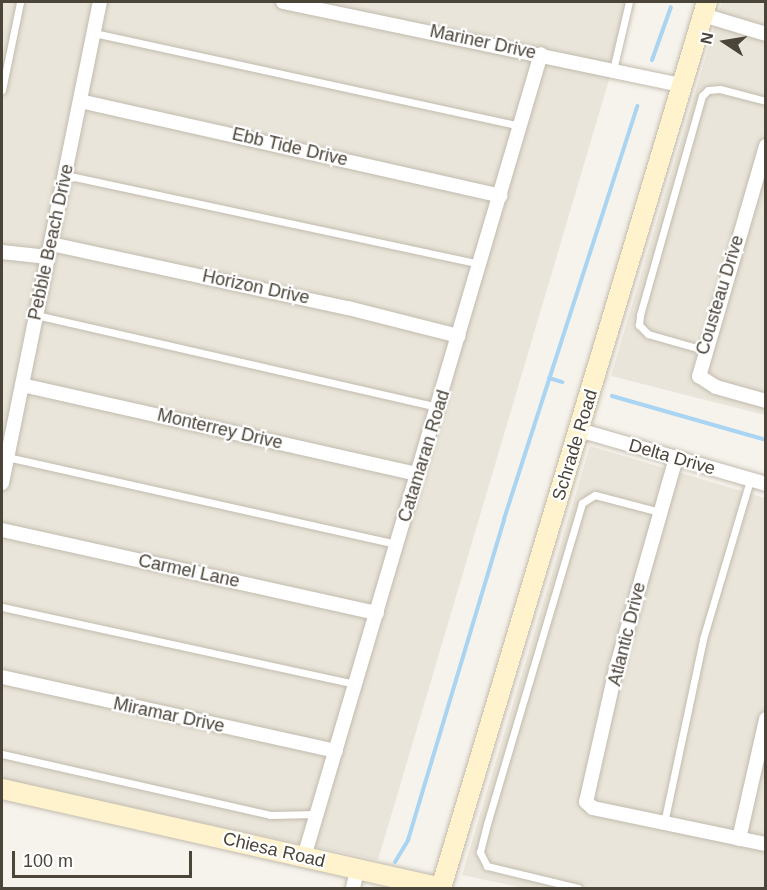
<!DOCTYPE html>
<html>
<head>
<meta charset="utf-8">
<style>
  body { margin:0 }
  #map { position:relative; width:767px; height:890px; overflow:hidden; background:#f6f3ec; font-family:Arial,sans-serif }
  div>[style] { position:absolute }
  .residential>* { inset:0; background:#eae5da }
  .stream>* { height:4px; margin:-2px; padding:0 2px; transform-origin:2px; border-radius:2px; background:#a9d4f2 }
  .roads { filter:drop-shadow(0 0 2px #c2bbae) drop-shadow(0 0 2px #c2bbae) }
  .lane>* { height:7px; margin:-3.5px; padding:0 3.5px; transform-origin:3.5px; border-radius:3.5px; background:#fff }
  .street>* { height:14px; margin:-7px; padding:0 7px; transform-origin:7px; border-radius:7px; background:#fff }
  .secondary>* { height:20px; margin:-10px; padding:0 10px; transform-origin:10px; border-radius:10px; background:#fff3cd }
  span { translate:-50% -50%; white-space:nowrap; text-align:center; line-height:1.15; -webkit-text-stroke:4.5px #fff; paint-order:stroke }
  .street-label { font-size:18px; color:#4b4439 }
  .frame { position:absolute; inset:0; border:3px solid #4b4439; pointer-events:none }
  .north { position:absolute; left:695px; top:12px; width:60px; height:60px; -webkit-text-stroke:4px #fff; paint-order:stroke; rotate:282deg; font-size:16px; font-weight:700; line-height:24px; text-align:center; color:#4b4439 }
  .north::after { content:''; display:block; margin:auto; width:21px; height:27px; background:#4b4439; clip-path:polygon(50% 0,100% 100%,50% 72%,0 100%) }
  .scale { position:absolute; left:12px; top:851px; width:180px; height:27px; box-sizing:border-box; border:3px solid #4b4439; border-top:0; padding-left:8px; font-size:18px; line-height:21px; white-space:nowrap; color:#4b4439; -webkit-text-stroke:4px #fff; paint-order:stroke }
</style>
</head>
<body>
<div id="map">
  <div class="residential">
    <i style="clip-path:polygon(2px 2px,632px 2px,378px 860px,2px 781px)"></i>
    <i style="clip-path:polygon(722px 2px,765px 2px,765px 415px,611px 376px)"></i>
    <i style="clip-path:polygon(590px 446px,765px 498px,765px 888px,524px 888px,462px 875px)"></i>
  </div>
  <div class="stream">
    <i style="left:652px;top:60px;width:56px;rotate:-70.3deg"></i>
    <i style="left:549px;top:378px;width:14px;rotate:17deg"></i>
    <i style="left:612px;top:396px;width:160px;rotate:15.9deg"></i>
    <i style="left:395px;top:862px;width:26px;rotate:-59deg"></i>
    <i style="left:408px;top:840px;width:335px;rotate:-73.3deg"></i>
    <i style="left:504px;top:519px;width:434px;rotate:-72.1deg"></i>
  </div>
  <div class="roads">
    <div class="lane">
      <i style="left:94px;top:33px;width:436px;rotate:12.3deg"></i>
      <i style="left:613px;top:70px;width:70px;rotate:-76.8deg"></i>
      <i style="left:2px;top:90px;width:90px;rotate:-78.4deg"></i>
      <i style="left:65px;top:175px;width:423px;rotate:12.1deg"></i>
      <i style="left:36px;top:315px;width:411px;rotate:12.9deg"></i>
      <i style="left:704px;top:350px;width:58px;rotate:-164.1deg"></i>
      <i style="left:648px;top:334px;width:13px;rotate:-135deg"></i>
      <i style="left:639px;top:325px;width:10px;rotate:-84deg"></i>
      <i style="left:640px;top:315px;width:228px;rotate:-74.2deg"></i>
      <i style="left:702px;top:96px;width:8px;rotate:-45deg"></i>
      <i style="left:708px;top:90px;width:12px;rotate:-5deg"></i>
      <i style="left:720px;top:89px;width:48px;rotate:14.6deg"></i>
      <i style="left:7px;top:457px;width:400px;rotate:12.6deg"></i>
      <i style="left:2px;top:607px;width:362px;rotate:12.3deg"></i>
      <i style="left:2px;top:754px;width:275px;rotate:12.8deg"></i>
      <i style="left:270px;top:815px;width:46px;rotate:-1.2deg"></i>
      <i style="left:664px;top:823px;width:188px;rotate:-78deg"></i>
      <i style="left:703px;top:639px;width:166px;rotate:-73.5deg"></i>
      <i style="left:578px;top:888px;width:94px;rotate:-166.4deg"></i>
      <i style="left:487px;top:866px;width:16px;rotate:-117deg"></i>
      <i style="left:480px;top:852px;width:29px;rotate:-76deg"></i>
      <i style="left:487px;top:824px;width:335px;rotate:-73.5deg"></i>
      <i style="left:582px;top:503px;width:15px;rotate:-32deg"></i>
      <i style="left:595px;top:495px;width:67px;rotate:14.7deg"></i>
    </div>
    <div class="street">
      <i style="left:283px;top:2px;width:408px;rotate:11.8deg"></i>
      <i style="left:703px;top:15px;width:66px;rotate:16.8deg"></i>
      <i style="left:80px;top:101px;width:431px;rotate:12.7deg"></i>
      <i style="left:766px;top:146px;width:240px;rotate:106.2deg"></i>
      <i style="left:699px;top:376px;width:20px;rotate:33deg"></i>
      <i style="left:716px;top:387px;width:52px;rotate:15.6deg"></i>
      <i style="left:51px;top:244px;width:304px;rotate:12.2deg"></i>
      <i style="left:348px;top:308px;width:114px;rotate:14.2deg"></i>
      <i style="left:2px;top:252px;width:46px;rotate:6.2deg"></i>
      <i style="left:22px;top:385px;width:406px;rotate:12.7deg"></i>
      <i style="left:579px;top:430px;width:195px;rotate:16.1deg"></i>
      <i style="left:676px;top:458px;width:219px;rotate:105.9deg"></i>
      <i style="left:616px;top:669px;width:136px;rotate:102.7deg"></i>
      <i style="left:586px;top:802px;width:9px;rotate:41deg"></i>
      <i style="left:593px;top:808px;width:177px;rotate:11.8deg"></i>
      <i style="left:2px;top:483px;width:491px;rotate:-78.5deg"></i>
      <i style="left:2px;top:530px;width:384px;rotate:12.5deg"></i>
      <i style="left:2px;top:677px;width:342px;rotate:12.5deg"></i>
      <i style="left:739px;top:839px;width:123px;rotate:-77.3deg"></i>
      <i style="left:304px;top:857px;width:837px;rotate:-73.56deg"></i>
      <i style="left:353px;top:888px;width:18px;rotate:-77deg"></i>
    </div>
    <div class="secondary">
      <i style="left:2px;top:789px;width:450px;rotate:12.7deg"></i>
      <i style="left:441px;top:888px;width:925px;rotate:-73.29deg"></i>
    </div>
  </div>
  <div class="street-label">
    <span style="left:483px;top:42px;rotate:12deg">Mariner Drive</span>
    <span style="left:290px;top:147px;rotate:13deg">Ebb Tide Drive</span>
    <span style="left:51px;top:242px;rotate:-78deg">Pebble Beach Drive</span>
    <span style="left:256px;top:287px;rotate:12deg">Horizon Drive</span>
    <span style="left:720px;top:295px;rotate:-73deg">Cousteau Drive</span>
    <span style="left:220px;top:429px;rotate:13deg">Monterrey Drive</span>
    <span style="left:575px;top:445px;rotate:-73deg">Schrade Road</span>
    <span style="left:424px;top:456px;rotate:-73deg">Catamaran Road</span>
    <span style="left:672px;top:457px;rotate:16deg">Delta Drive</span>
    <span style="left:189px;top:571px;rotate:12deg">Carmel Lane</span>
    <span style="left:627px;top:634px;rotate:-76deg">Atlantic Drive</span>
    <span style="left:169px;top:715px;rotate:12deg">Miramar Drive</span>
    <span style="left:274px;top:850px;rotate:13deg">Chiesa Road</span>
  </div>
  <div class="frame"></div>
  <div class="north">N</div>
  <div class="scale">100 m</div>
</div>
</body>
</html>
